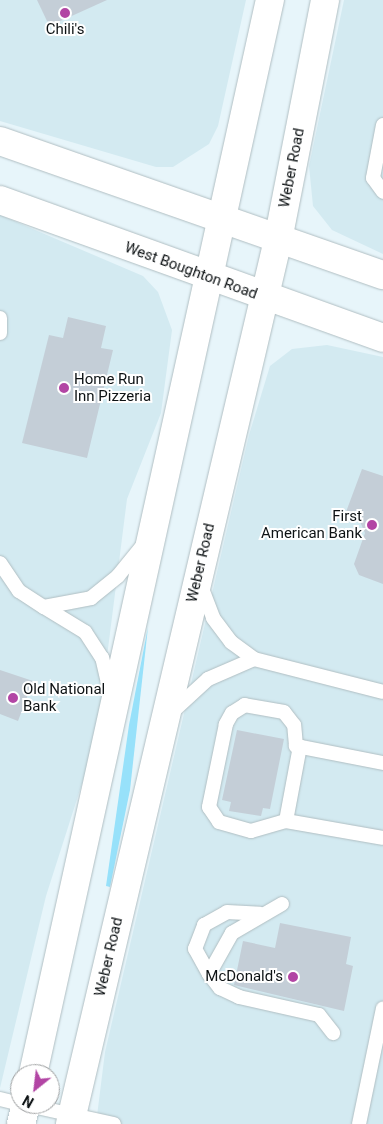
<!DOCTYPE html>
<html>
<head>
<meta charset="utf-8">
<style>
  body { margin:0 }
  #map { position:relative; width:383px; height:1124px; overflow:hidden; background:#e7f5fa; font-family:Roboto,sans-serif }
  div>[style] { position:absolute }
  .built>* { inset:0; background:#d3eaf1 }
  .green>* { inset:0; background:#97e1fa }
  .building>* { inset:0; background:#c4ced7 }
  .roads { filter:drop-shadow(0 0 1px #b0bec2) drop-shadow(0 0 1px #b0bec2) }
  .lane>* { height:14px; margin:-7px; padding:0 7px; transform-origin:7px; border-radius:7px; background:#fff }
  .secondary>* { height:28px; margin:-14px; padding:0 14px; transform-origin:14px; border-radius:14px; background:#fff }
  .dots>* { width:14px; height:14px; translate:-50% -50%; box-sizing:border-box; border:2px solid #fff; border-radius:50% }
  span { translate:-50% -50%; white-space:nowrap; text-align:center; line-height:1.15; -webkit-text-stroke:4px #fff; paint-order:stroke }
  .poi-label { font-size:15px; color:#0d1214 }
  .left { translate:0 -50%; text-align:left }
  .right { translate:-100% -50%; text-align:right }
  .street-label { font-size:15px; color:#0d1214 }
  .north { position:absolute; left:10px; top:1064px; width:50px; height:50px; box-sizing:border-box; background:#fff; border:1px solid #9ea0a1; border-radius:50%; rotate:209deg; font-size:14px; font-weight:700; line-height:20px; text-align:center; color:#0d1214 }
  .north::after { content:''; display:block; margin:auto; width:18px; height:22px; background:#b245a4; clip-path:polygon(50% 0,100% 100%,50% 72%,0 100%) }
</style>
</head>
<body>
<div id="map">
  <div class="built">
    <i style="clip-path:polygon(0 0,246px 0,218px 126px,209px 144px,173px 167px,156px 167px,0 121px)"></i>
    <i style="clip-path:polygon(344px 0,383px 0,383px 254px,332px 230px,313px 206px,309px 166px)"></i>
    <i style="clip-path:polygon(0 215px,143px 276px,158px 292px,172px 330px,161px 413px,127px 499px,102px 696px,86px 771px,46px 896px,0 1088px)"></i>
    <i style="clip-path:polygon(327px 345px,383px 357px,383px 1124px,96px 1124px,105px 1052px,249px 435px,270px 366px,292px 349px)"></i>
  </div>
  <div class="green">
    <i style="clip-path:polygon(148px 627px,130px 790px,110px 887px,106px 886px,129px 725px)"></i>
  </div>
  <div class="building">
    <i style="clip-path:polygon(37px 0,107px 0,54px 24px,47px 21px)"></i>
    <i style="clip-path:polygon(68px 317px,106px 326px,101px 348px,113px 350px,87px 458px,22px 443px,49px 335px,63px 338px)"></i>
    <i style="clip-path:polygon(362px 469px,383px 476px,383px 584px,359px 575px,354px 564px,365px 533px,358px 517px,346px 512px)"></i>
    <i style="clip-path:polygon(0 670px,33px 681px,18px 721px,0 714px)"></i>
    <i style="clip-path:polygon(237px 730px,284px 739px,270px 809px,263px 808px,261px 816px,229px 811px,231px 802px,222px 800px)"></i>
    <i style="clip-path:polygon(280px 923px,351px 937px,346px 964px,353px 966px,344px 1011px,234px 985px,243px 941px,275px 948px)"></i>
  </div>
  <div class="roads">
    <div class="lane">
      <i style="left:383px;top:125px;width:54px;rotate:100.7deg"></i>
      <i style="left:373px;top:178px;width:17px;rotate:54deg"></i>
      <i style="left:0;top:318px;width:15px;rotate:90deg"></i>
      <i style="left:0;top:563px;width:34px;rotate:56deg"></i>
      <i style="left:19px;top:591px;width:30px;rotate:33deg"></i>
      <i style="left:201px;top:586px;width:34px;rotate:69deg"></i>
      <i style="left:213px;top:618px;width:30px;rotate:53deg"></i>
      <i style="left:231px;top:642px;width:29px;rotate:36deg"></i>
      <i style="left:254px;top:659px;width:133px;rotate:14.3deg"></i>
      <i style="left:111px;top:696px;width:39px;rotate:-103deg"></i>
      <i style="left:102px;top:658px;width:31px;rotate:-123deg"></i>
      <i style="left:85px;top:632px;width:48px;rotate:-148.6deg"></i>
      <i style="left:44px;top:607px;width:48px;rotate:-10.8deg"></i>
      <i style="left:91px;top:598px;width:35px;rotate:-39deg"></i>
      <i style="left:118px;top:576px;width:41px;rotate:-50.9deg"></i>
      <i style="left:172px;top:712px;width:49px;rotate:-42.5deg"></i>
      <i style="left:208px;top:679px;width:50px;rotate:-23.5deg"></i>
      <i style="left:383px;top:763px;width:89px;rotate:-168.9deg"></i>
      <i style="left:296px;top:746px;width:21px;rotate:-95deg"></i>
      <i style="left:294px;top:725px;width:16px;rotate:-128deg"></i>
      <i style="left:284px;top:712px;width:40px;rotate:-170deg"></i>
      <i style="left:245px;top:705px;width:15px;rotate:148deg"></i>
      <i style="left:232px;top:713px;width:13px;rotate:119deg"></i>
      <i style="left:226px;top:724px;width:85px;rotate:101.6deg"></i>
      <i style="left:209px;top:807px;width:18px;rotate:56deg"></i>
      <i style="left:219px;top:822px;width:33px;rotate:16deg"></i>
      <i style="left:251px;top:831px;width:36px;rotate:-16deg"></i>
      <i style="left:286px;top:821px;width:98px;rotate:9.9deg"></i>
      <i style="left:286px;top:821px;width:76px;rotate:-79.4deg"></i>
      <i style="left:282px;top:904px;width:58px;rotate:149.9deg"></i>
      <i style="left:232px;top:933px;width:47px;rotate:119.3deg"></i>
      <i style="left:209px;top:974px;width:18px;rotate:52deg"></i>
      <i style="left:220px;top:988px;width:21px;rotate:25deg"></i>
      <i style="left:239px;top:997px;width:82px;rotate:12.7deg"></i>
      <i style="left:319px;top:1015px;width:23px;rotate:52deg"></i>
      <i style="left:209px;top:974px;width:29px;rotate:-119deg"></i>
      <i style="left:195px;top:949px;width:26px;rotate:-69deg"></i>
      <i style="left:204px;top:925px;width:26px;rotate:-29deg"></i>
      <i style="left:227px;top:912px;width:33px;rotate:3deg"></i>
      <i style="left:0;top:1099px;width:21px;rotate:14deg"></i>
      <i style="left:23px;top:1104px;width:93px;rotate:12.4deg"></i>
      <i style="left:359px;top:1124px;width:118px;rotate:-78.3deg"></i>
    </div>
    <div class="secondary">
      <i style="left:0;top:141px;width:406px;rotate:19.3deg"></i>
      <i style="left:0;top:200px;width:407px;rotate:19.8deg"></i>
      <i style="left:33px;top:1074px;width:1100px;rotate:-77.56deg"></i>
      <i style="left:21px;top:1124px;width:21px;rotate:-76deg"></i>
      <i style="left:70px;top:1124px;width:908px;rotate:-76.76deg"></i>
      <i style="left:278px;top:240px;width:245px;rotate:-78.9deg"></i>
    </div>
  </div>
  <div class="dots">
    <i style="left:65px;top:13px;background:#b245a4"></i>
    <i style="left:64px;top:388px;background:#b245a4"></i>
    <i style="left:372px;top:525px;background:#b245a4"></i>
    <i style="left:13px;top:698px;background:#b245a4"></i>
    <i style="left:293px;top:977px;background:#b245a4"></i>
  </div>
  <div class="poi-label">
    <span style="left:65px;top:30px">Chili's</span>
    <span class="left" style="left:74px;top:388px">Home Run<br>Inn Pizzeria</span>
    <span class="right" style="left:362px;top:525px">First<br>American Bank</span>
    <span class="left" style="left:23px;top:698px">Old National<br>Bank</span>
    <span class="right" style="left:283px;top:977px">McDonald's</span>
  </div>
  <div class="street-label">
    <span style="left:292px;top:168px;rotate:-79deg">Weber Road</span>
    <span style="left:191px;top:271px;rotate:20deg">West Boughton Road</span>
    <span style="left:201px;top:563px;rotate:-77deg">Weber Road</span>
    <span style="left:109px;top:957px;rotate:-77deg">Weber Road</span>
  </div>
  <div class="north">N</div>
</div>
</body>
</html>
